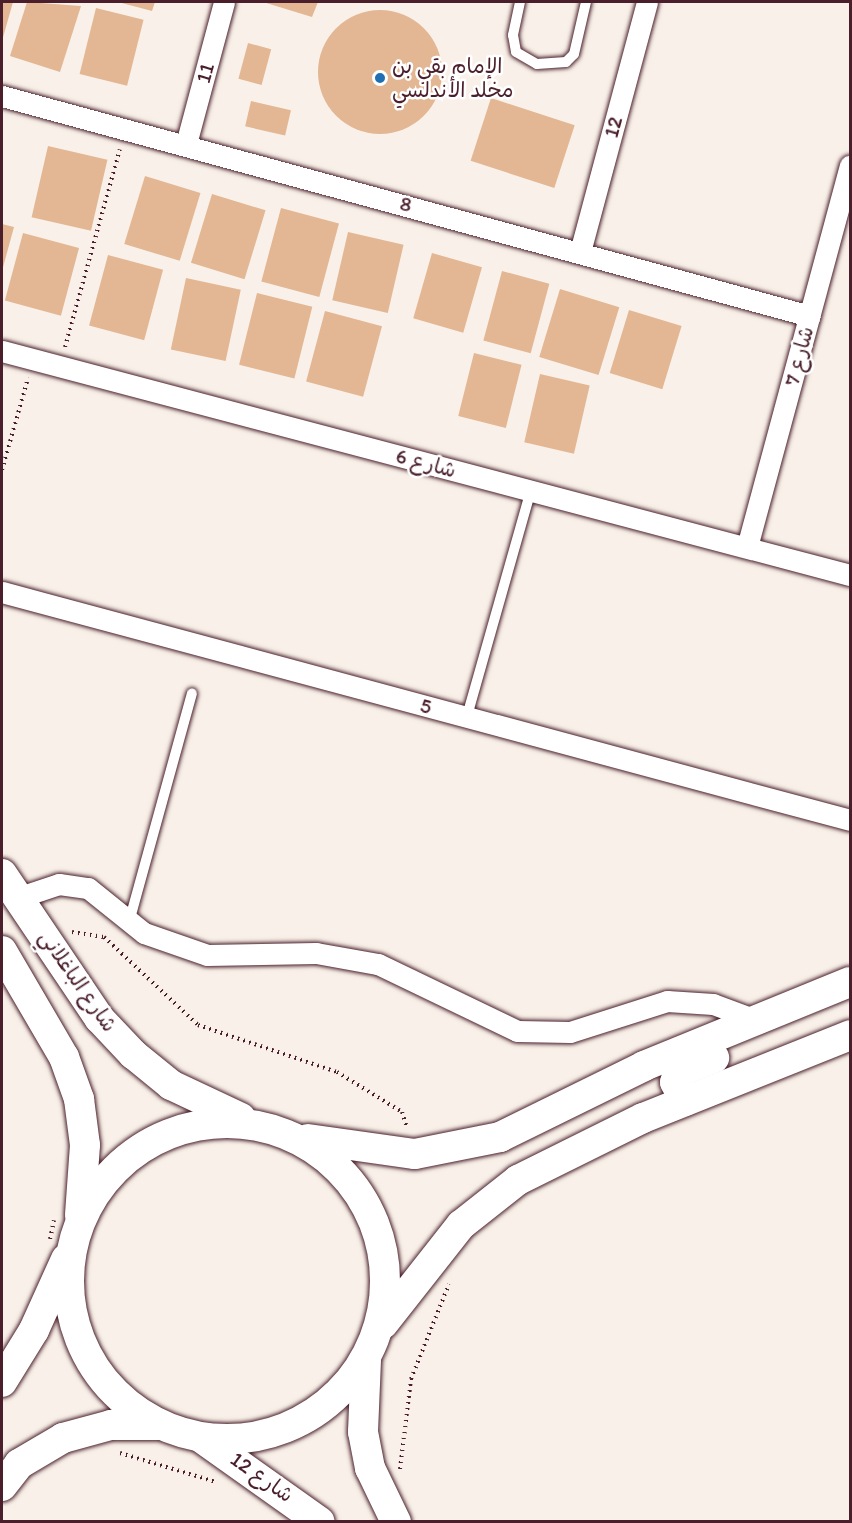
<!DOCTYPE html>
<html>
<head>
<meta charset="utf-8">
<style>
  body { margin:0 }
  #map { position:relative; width:852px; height:1523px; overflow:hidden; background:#f9f1e9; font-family:Itim,"Playpen Sans Arabic",sans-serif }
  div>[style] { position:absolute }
  .building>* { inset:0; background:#e3b793; transform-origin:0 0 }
  .round { border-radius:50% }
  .path>* { height:4px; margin-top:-2px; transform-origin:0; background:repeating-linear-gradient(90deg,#4a1f2b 0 1.5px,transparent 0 6px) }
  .roads { filter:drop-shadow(0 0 2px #4a1f2b) drop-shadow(0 0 2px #4a1f2b) }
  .lane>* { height:10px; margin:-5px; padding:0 5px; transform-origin:5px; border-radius:5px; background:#fff }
  .street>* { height:21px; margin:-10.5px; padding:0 10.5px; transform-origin:10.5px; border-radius:10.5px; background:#fff }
  .secondary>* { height:30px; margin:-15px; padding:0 15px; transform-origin:15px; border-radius:15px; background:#fff }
  .secondary>.ring { margin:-15px; padding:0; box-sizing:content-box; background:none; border:30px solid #fff; border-radius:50% }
  .dots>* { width:16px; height:16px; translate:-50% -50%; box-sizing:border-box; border:3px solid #fff; border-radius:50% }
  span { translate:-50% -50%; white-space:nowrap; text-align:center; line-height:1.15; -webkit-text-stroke:5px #fff; paint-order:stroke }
  .poi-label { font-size:21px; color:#4a1f2b }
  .left { translate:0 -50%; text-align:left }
  .street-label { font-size:21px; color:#4a1f2b }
  .frame { position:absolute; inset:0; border:3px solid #4a1f2b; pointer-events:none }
</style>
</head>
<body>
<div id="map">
  <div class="building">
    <i style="clip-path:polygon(2px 2px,13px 2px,2px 41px)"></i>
    <i style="clip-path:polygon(27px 2px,81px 6px,60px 72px,10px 56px)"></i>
    <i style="clip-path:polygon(118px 2px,155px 2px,152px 11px)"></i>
    <i style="clip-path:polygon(263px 2px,318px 2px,312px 17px)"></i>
    <i style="left:96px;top:8px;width:49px;height:68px;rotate:14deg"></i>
    <i class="round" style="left:318px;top:10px;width:124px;height:124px"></i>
    <i style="left:248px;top:43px;width:24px;height:37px;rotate:15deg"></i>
    <i style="left:491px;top:98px;width:88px;height:66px;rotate:18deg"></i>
    <i style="left:251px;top:101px;width:41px;height:26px;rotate:13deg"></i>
    <i style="left:48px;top:146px;width:61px;height:73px;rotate:13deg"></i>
    <i style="left:145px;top:176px;width:58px;height:71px;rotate:17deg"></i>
    <i style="left:212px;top:194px;width:56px;height:72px;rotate:17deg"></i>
    <i style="left:281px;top:208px;width:60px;height:76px;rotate:15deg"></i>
    <i style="clip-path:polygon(2px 224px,14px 227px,2px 271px)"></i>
    <i style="left:348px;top:232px;width:57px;height:70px;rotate:13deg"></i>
    <i style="left:23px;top:233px;width:58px;height:70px;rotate:15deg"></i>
    <i style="left:432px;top:253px;width:52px;height:68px;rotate:16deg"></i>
    <i style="left:108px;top:255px;width:57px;height:73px;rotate:15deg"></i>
    <i style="left:502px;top:271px;width:49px;height:72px;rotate:15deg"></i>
    <i style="left:186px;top:278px;width:56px;height:73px;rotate:12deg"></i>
    <i style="left:560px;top:289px;width:62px;height:71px;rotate:17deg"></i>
    <i style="left:257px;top:293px;width:57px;height:74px;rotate:14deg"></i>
    <i style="left:629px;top:310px;width:55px;height:66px;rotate:17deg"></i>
    <i style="left:325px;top:311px;width:59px;height:73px;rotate:15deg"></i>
    <i style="left:474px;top:353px;width:49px;height:65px;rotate:14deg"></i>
    <i style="left:540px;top:374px;width:51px;height:70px;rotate:13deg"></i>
  </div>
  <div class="path">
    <i style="left:65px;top:347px;width:205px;rotate:-74.5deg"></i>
    <i style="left:2px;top:470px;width:96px;rotate:-74.2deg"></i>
    <i style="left:72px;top:932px;width:32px;rotate:9deg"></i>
    <i style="left:104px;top:937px;width:129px;rotate:43.1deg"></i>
    <i style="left:198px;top:1025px;width:147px;rotate:18.7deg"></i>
    <i style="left:337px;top:1072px;width:76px;rotate:31.6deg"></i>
    <i style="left:402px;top:1112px;width:16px;rotate:72deg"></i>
    <i style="left:50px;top:1239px;width:19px;rotate:-78deg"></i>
    <i style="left:120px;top:1453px;width:100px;rotate:16.8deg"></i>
    <i style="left:400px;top:1469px;width:91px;rotate:-83deg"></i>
    <i style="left:411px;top:1379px;width:102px;rotate:-68.2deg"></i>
  </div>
  <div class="roads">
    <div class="lane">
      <i style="left:520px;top:2px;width:34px;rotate:102deg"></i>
      <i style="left:513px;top:35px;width:17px;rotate:80deg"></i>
      <i style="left:516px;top:52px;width:24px;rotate:30deg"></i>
      <i style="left:537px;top:64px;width:29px;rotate:-4deg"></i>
      <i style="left:566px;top:62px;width:11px;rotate:-45deg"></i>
      <i style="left:574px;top:54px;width:53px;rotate:-77deg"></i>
      <i style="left:467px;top:716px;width:235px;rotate:-74.2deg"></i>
      <i style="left:129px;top:922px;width:237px;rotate:-74.6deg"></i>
    </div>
    <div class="street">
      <i style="left:2px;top:96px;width:837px;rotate:15.23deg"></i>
      <i style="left:186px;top:144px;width:147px;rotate:-75deg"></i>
      <i style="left:580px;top:252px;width:259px;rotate:-75deg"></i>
      <i style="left:2px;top:351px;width:877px;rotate:14.8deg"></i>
      <i style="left:747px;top:547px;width:395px;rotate:-74.9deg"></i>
      <i style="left:2px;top:592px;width:878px;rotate:15.05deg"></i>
      <i style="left:20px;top:897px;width:41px;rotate:-18.4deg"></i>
      <i style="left:59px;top:884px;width:29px;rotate:8deg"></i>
      <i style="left:88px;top:888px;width:72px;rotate:38.8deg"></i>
      <i style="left:144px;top:933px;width:67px;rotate:19.2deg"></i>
      <i style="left:207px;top:955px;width:109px;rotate:-1.1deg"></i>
      <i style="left:316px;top:953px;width:63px;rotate:10.1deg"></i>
      <i style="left:378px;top:964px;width:154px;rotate:25.7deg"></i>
      <i style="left:517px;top:1031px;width:53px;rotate:1.1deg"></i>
      <i style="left:570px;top:1032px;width:102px;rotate:-17.7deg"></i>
      <i style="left:667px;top:1001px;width:46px;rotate:3.7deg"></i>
      <i style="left:713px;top:1004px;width:46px;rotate:20.4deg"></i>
    </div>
    <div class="secondary">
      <i style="left:2px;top:874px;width:174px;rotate:56deg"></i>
      <i style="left:99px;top:1018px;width:50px;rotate:46.6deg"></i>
      <i style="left:133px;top:1054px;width:49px;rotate:39.2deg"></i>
      <i style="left:171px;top:1085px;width:77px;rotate:25.2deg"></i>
      <i style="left:2px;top:951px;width:123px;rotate:59.7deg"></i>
      <i style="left:64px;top:1057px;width:45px;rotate:70.3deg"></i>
      <i style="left:79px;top:1099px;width:46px;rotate:82.6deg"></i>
      <i style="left:85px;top:1145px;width:70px;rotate:94.1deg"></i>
      <i style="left:685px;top:1101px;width:21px;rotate:-118deg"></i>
      <i style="left:675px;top:1082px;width:11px;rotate:-68deg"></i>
      <i style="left:679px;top:1072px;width:38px;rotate:-22deg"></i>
      <i class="ring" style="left:69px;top:1123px;width:286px;height:286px"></i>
      <i style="left:308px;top:1139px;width:108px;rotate:8deg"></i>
      <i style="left:415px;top:1154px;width:87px;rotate:-11.3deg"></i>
      <i style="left:500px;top:1137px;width:161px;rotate:-26.2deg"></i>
      <i style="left:644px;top:1066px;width:222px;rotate:-22.2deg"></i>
      <i style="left:383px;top:1324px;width:126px;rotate:-51.8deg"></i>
      <i style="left:461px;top:1225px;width:73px;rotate:-38.3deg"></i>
      <i style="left:518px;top:1180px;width:140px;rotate:-26.4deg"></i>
      <i style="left:643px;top:1118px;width:223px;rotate:-21.8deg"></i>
      <i style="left:366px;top:1360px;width:72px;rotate:92.4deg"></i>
      <i style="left:363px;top:1432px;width:37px;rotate:79deg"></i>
      <i style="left:370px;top:1468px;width:60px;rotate:64.3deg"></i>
      <i style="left:2px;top:1382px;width:61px;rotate:-58.4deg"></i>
      <i style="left:34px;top:1330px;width:78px;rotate:-65.7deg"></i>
      <i style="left:203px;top:1439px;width:143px;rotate:35.4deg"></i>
      <i style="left:2px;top:1486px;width:28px;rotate:-52deg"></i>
      <i style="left:19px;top:1464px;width:51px;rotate:-30.6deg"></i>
      <i style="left:63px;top:1438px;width:50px;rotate:-15.2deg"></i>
      <i style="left:111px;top:1425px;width:48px"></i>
    </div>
  </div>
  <div class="dots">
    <i style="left:380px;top:78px;background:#1f6fb2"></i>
  </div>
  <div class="poi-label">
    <span class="left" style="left:392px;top:78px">الإمام بقي بن<br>مخلد الأندلسي</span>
  </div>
  <div class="street-label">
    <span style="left:205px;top:73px;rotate:-75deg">11</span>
    <span style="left:613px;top:127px;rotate:-75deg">12</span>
    <span style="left:406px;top:204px;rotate:15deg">8</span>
    <span style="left:799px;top:356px;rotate:-75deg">شارع 7</span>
    <span style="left:426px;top:463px;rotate:15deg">شارع 6</span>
    <span style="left:426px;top:706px;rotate:15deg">5</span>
    <span style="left:78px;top:981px;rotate:55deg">شارع الباغلاني</span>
    <span style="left:262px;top:1477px;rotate:35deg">شارع 12</span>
  </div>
  <div class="frame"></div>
</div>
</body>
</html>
